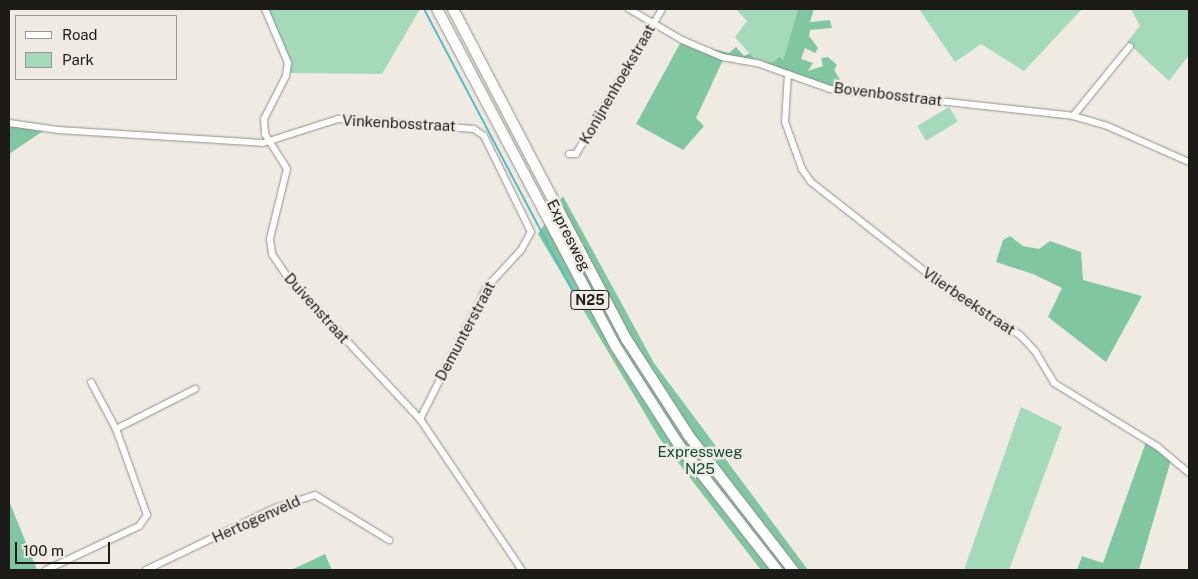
<!DOCTYPE html>
<html>
<head>
<meta charset="utf-8">
<style>
  body { margin:0 }
  #map { position:relative; width:1198px; height:579px; overflow:hidden; background:#efebe3; font-family:"Public Sans",sans-serif }
  div>[style] { position:absolute }
  .green>* { inset:0; background:#a4d9ba; transform-origin:0 0 }
  .forest>* { inset:0; background:#80c7a1 }
  .stream>* { height:2px; margin:-1px; padding:0 1px; transform-origin:1px; border-radius:1px; background:#5ab8c8 }
  .roads { filter:drop-shadow(0 0 1px #928f88) drop-shadow(0 0 1px #928f88) }
  .minor>* { height:6px; margin:-3px; padding:0 3px; transform-origin:3px; border-radius:3px; background:#fff }
  .trunk>* { height:10px; margin:-5px; padding:0 5px; transform-origin:5px; border-radius:5px; background:#fff }
  span { translate:-50% -50%; white-space:nowrap; text-align:center; line-height:1.15; -webkit-text-stroke:5px #efebe3; paint-order:stroke }
  .shield-label span { padding:1px 4px; background:#efebe3; border:1px solid; border-radius:4px; -webkit-text-stroke-width:0 }
  .shield-label { font-size:14px; color:#1c1b18; font-weight:700 }
  .street-label { font-size:15px; color:#1c1b18 }
  .park-label { font-size:15px; color:#0f482f }
  .frame { position:absolute; inset:0; border:10px solid #1c1b18; pointer-events:none }
  .legend { position:absolute; left:15px; top:15px; width:162px; height:65px; box-sizing:border-box; background:#efebe3; border:1px solid #9b9892; margin:0; padding:6px 9px; list-style:none; font-size:15px; color:#1c1b18 }
  .legend li { display:flex; align-items:center; gap:10px; height:25px }
  .legend b { width:25px; border:1px solid #9b9892 }
  .scale { position:absolute; left:15px; top:542px; width:95px; height:22px; box-sizing:border-box; border:2px solid #1c1b18; border-top:0; padding-left:6px; font-size:15px; line-height:18px; white-space:nowrap; color:#1c1b18; -webkit-text-stroke:4px #efebe3; paint-order:stroke }
</style>
</head>
<body>
<div id="map">
  <div class="green">
    <i style="clip-path:polygon(268px 9px,420px 9px,382px 74px,289px 73px,288px 57px)"></i>
    <i style="clip-path:polygon(736px 9px,798px 9px,783px 60px,780px 56px,772px 63px,754px 59px,735px 37px,747px 21px)"></i>
    <i style="clip-path:polygon(919px 9px,1082px 9px,1024px 71px,981px 44px,955px 62px)"></i>
    <i style="clip-path:polygon(1131px 9px,1189px 9px,1189px 55px,1169px 81px,1127px 42px,1140px 26px)"></i>
    <i style="left:949px;top:107px;width:17px;height:37px;rotate:59deg"></i>
    <i style="clip-path:polygon(1021px 407px,1062px 427px,1009px 570px,964px 570px)"></i>
  </div>
  <div class="forest">
    <i style="clip-path:polygon(798px 9px,814px 9px,810px 22px,830px 20px,832px 28px,810px 30px,809px 36px,818px 48px,815px 53px,805px 48px,801px 59px,813px 63px,808px 71px,823px 66px,821px 58px,828px 57px,837px 65px,834px 70px,847px 91px,760px 64px,723px 60px,696px 118px,704px 126px,683px 150px,636px 124px,682px 40px,710px 52px,713px 49px,729px 53px,736px 47px,744px 56px,750px 53px,754px 59px,772px 63px,780px 56px,783px 60px)"></i>
    <i style="clip-path:polygon(9px 126px,43px 131px,9px 154px)"></i>
    <i style="clip-path:polygon(563px 196px,654px 363px,808px 570px,761px 570px,660px 439px,538px 234px)"></i>
    <i style="clip-path:polygon(1010px 236px,1023px 246px,1039px 249px,1050px 241px,1081px 252px,1083px 280px,1142px 296px,1106px 362px,1048px 317px,1062px 288px,1033px 274px,996px 262px,1003px 240px)"></i>
    <i style="clip-path:polygon(1146px 442px,1171px 460px,1139px 570px,1077px 570px,1082px 556px,1103px 563px)"></i>
    <i style="clip-path:polygon(9px 501px,36px 567px,37px 570px,9px 570px)"></i>
    <i style="clip-path:polygon(325px 554px,332px 570px,291px 570px)"></i>
  </div>
  <div class="stream">
    <i style="left:424px;top:9px;width:335px;rotate:62.2deg"></i>
  </div>
  <div class="roads">
    <div class="minor">
      <i style="left:265px;top:9px;width:59px;rotate:66.9deg"></i>
      <i style="left:288px;top:63px;width:13px;rotate:99deg"></i>
      <i style="left:286px;top:76px;width:48px;rotate:117.1deg"></i>
      <i style="left:264px;top:119px;width:15px;rotate:86deg"></i>
      <i style="left:265px;top:134px;width:41px;rotate:57.8deg"></i>
      <i style="left:287px;top:169px;width:72px;rotate:103.7deg"></i>
      <i style="left:270px;top:239px;width:15px;rotate:82deg"></i>
      <i style="left:272px;top:254px;width:29px;rotate:56deg"></i>
      <i style="left:288px;top:278px;width:193px;rotate:46.9deg"></i>
      <i style="left:420px;top:419px;width:182px;rotate:56deg"></i>
      <i style="left:629px;top:9px;width:61px;rotate:30.3deg"></i>
      <i style="left:682px;top:40px;width:43px;rotate:23deg"></i>
      <i style="left:722px;top:57px;width:39px;rotate:10deg"></i>
      <i style="left:760px;top:64px;width:74px;rotate:19.7deg"></i>
      <i style="left:830px;top:89px;width:244px;rotate:6.3deg"></i>
      <i style="left:1073px;top:116px;width:33px;rotate:16deg"></i>
      <i style="left:1105px;top:125px;width:92px;rotate:23.8deg"></i>
      <i style="left:788px;top:74px;width:48px;rotate:93.6deg"></i>
      <i style="left:785px;top:122px;width:50px;rotate:70.1deg"></i>
      <i style="left:802px;top:169px;width:16px;rotate:55deg"></i>
      <i style="left:811px;top:182px;width:183px;rotate:38.1deg"></i>
      <i style="left:955px;top:295px;width:76px;rotate:31.6deg"></i>
      <i style="left:1020px;top:335px;width:22px;rotate:47deg"></i>
      <i style="left:1035px;top:351px;width:37px;rotate:59deg"></i>
      <i style="left:1054px;top:383px;width:122px;rotate:31.6deg"></i>
      <i style="left:1158px;top:447px;width:40px;rotate:40deg"></i>
      <i style="left:1073px;top:116px;width:90px;rotate:-50.8deg"></i>
      <i style="left:9px;top:123px;width:49px;rotate:8.1deg"></i>
      <i style="left:58px;top:130px;width:205px;rotate:3.6deg"></i>
      <i style="left:263px;top:143px;width:79px;rotate:-17.7deg"></i>
      <i style="left:338px;top:119px;width:136px;rotate:4.2deg"></i>
      <i style="left:474px;top:129px;width:12px;rotate:35deg"></i>
      <i style="left:484px;top:136px;width:107px;rotate:63.9deg"></i>
      <i style="left:531px;top:232px;width:21px;rotate:119deg"></i>
      <i style="left:521px;top:250px;width:50px;rotate:132.6deg"></i>
      <i style="left:487px;top:287px;width:148px;rotate:116.9deg"></i>
      <i style="left:569px;top:154px;width:7px"></i>
      <i style="left:576px;top:154px;width:12px;rotate:-59deg"></i>
      <i style="left:582px;top:144px;width:157px;rotate:-59.3deg"></i>
      <i style="left:116px;top:429px;width:89px;rotate:-26.9deg"></i>
      <i style="left:46px;top:570px;width:103px;rotate:-25.3deg"></i>
      <i style="left:139px;top:526px;width:14px;rotate:-54deg"></i>
      <i style="left:147px;top:515px;width:91px;rotate:-109.8deg"></i>
      <i style="left:116px;top:429px;width:53px;rotate:-118deg"></i>
      <i style="left:146px;top:570px;width:143px;rotate:-25.7deg"></i>
      <i style="left:275px;top:508px;width:42px;rotate:-18deg"></i>
      <i style="left:315px;top:495px;width:87px;rotate:31.3deg"></i>
    </div>
    <div class="trunk">
      <i style="left:437px;top:9px;width:382px;rotate:62.1deg"></i>
      <i style="left:616px;top:347px;width:117px;rotate:57.3deg"></i>
      <i style="left:679px;top:445px;width:159px;rotate:51.9deg"></i>
      <i style="left:453px;top:9px;width:374px;rotate:62.3deg"></i>
      <i style="left:627px;top:340px;width:114px;rotate:57.1deg"></i>
      <i style="left:689px;top:436px;width:170px;rotate:52.2deg"></i>
    </div>
  </div>
  <div class="shield-label">
    <span style="left:590px;top:300px">N25</span>
  </div>
  <div class="street-label">
    <span style="left:617px;top:84px;rotate:-60deg">Konijnenhoekstraat</span>
    <span style="left:888px;top:94px;rotate:7deg">Bovenbosstraat</span>
    <span style="left:399px;top:123px;rotate:3deg">Vinkenbosstraat</span>
    <span style="left:569px;top:235px;rotate:63deg">Expresweg</span>
    <span style="left:969px;top:301px;rotate:34deg">Vlierbeekstraat</span>
    <span style="left:317px;top:308px;rotate:48deg">Duivenstraat</span>
    <span style="left:465px;top:331px;rotate:-62deg">Demunterstraat</span>
    <span style="left:256px;top:519px;rotate:-24deg">Hertogenveld</span>
  </div>
  <div class="park-label">
    <span style="left:700px;top:460px">Expressweg<br>N25</span>
  </div>
  <div class="frame"></div>
  <ul class="legend">
  <li><b style="height:6px;background:#fff"></b>Road</li>
  <li><b style="height:14px;background:#a4d9ba"></b>Park</li>
  </ul>
  <div class="scale">100 m</div>
</div>
</body>
</html>
